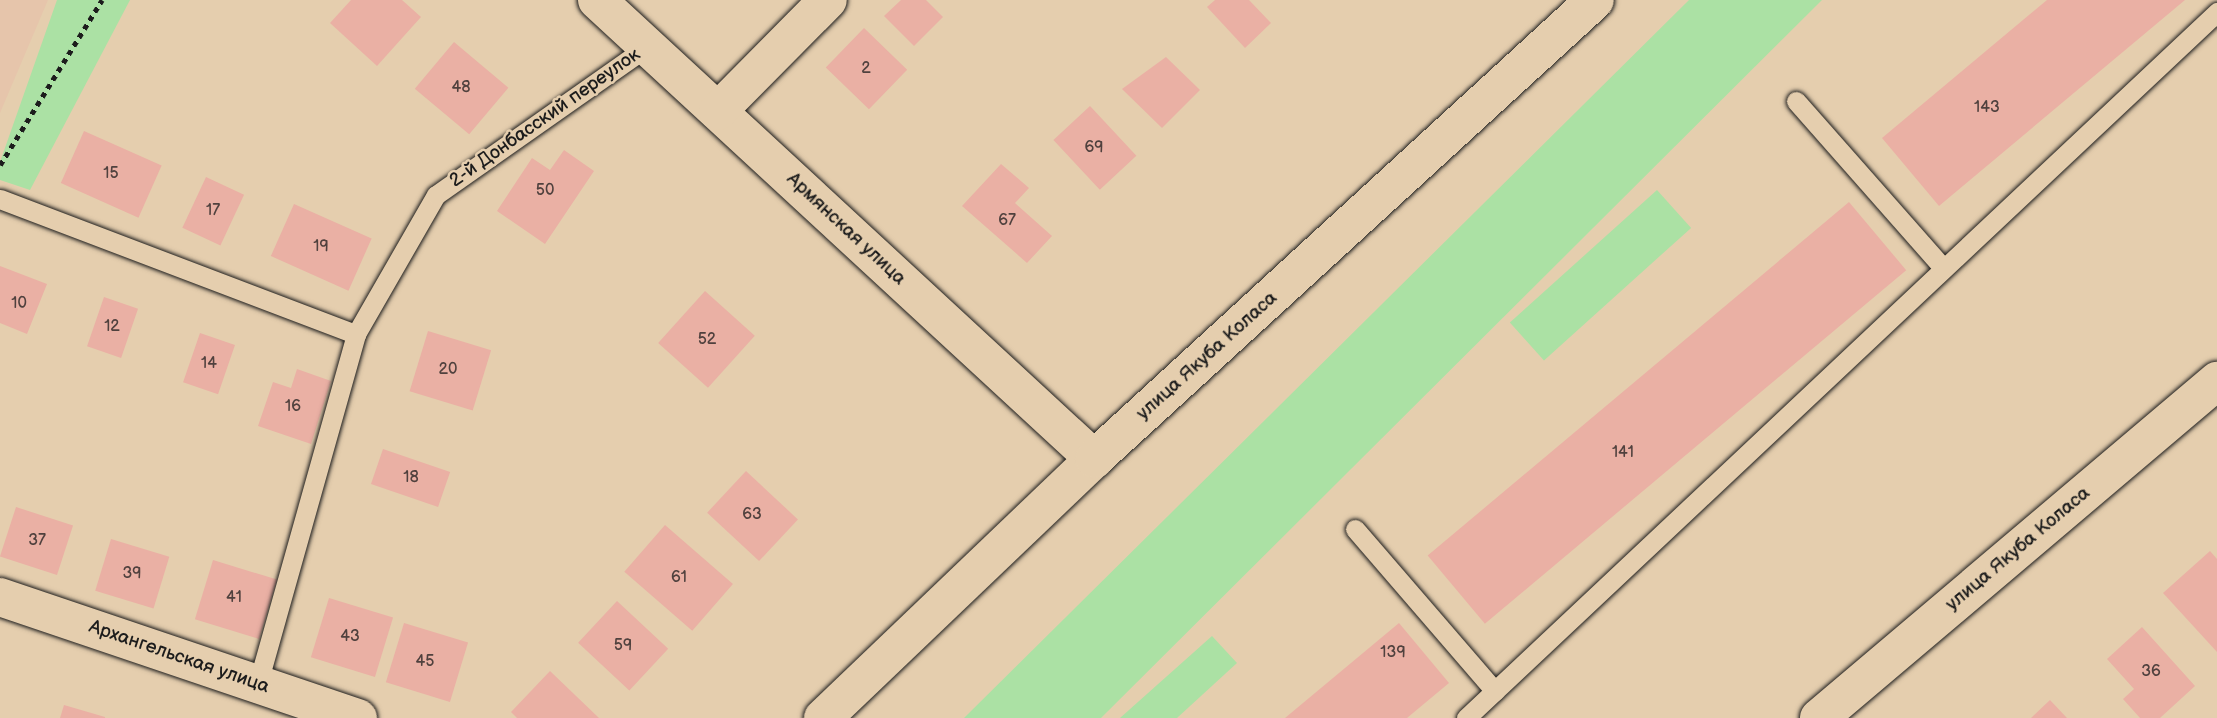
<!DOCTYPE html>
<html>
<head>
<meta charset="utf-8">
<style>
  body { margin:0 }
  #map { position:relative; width:2217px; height:718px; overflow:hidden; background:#e5ceae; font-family:"Balsamiq Sans",sans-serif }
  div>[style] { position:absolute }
  .built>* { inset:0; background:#e6c5ab }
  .green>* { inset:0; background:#abe1a4; transform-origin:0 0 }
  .building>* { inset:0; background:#eab0a4; transform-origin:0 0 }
  .path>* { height:4.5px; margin-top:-2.25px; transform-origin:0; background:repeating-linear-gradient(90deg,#1c1c1c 0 5px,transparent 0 10px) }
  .roads { filter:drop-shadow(0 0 2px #1c1c1c) drop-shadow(0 0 2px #1c1c1c) }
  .lane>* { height:19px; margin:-9.5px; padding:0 9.5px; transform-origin:9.5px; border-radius:9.5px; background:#e5ceae }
  .street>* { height:38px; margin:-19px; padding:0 19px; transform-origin:19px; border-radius:19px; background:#e5ceae }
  span { translate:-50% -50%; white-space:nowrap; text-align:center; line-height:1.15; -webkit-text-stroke:5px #e5ceae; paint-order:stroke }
  .number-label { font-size:16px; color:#50413e }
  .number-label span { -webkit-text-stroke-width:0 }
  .street-label { font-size:19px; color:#1c1c1c }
</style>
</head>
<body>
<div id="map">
  <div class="built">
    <i style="clip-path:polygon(0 0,48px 0,0 113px)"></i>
  </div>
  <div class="green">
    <i style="clip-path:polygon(57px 0,130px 0,30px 190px,0 180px,0 162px)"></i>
    <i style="clip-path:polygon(1689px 0,1822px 0,1101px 718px,964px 718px)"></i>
    <i style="left:1657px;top:190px;width:51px;height:198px;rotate:48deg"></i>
    <i style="clip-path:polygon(1212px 636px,1237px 663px,1177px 718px,1120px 718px)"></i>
  </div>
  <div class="building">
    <i style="clip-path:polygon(351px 0,402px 0,421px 17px,377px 66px,330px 23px)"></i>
    <i style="clip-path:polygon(901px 0,926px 0,943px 17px,914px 46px,884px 16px)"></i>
    <i style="clip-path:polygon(1215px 0,1249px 0,1271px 23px,1245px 48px,1207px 7px)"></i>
    <i style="clip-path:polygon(2047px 0,2185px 0,1939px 206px,1882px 138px)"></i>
    <i style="left:864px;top:28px;width:60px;height:55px;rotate:44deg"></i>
    <i style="left:454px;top:42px;width:71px;height:61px;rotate:40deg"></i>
    <i style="clip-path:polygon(1166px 57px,1200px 90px,1162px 128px,1122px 89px)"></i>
    <i style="left:1090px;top:106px;width:68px;height:50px;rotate:47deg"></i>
    <i style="left:84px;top:131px;width:85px;height:57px;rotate:24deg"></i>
    <i style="clip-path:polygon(564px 150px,594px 171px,545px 244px,497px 211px,532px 158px,550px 170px)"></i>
    <i style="clip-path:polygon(1001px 164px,1029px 188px,1015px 203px,1052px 236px,1027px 263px,962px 206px)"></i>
    <i style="left:206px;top:177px;width:42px;height:56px;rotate:25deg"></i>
    <i style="left:1849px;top:202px;width:89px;height:550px;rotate:50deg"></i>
    <i style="left:294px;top:204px;width:85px;height:57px;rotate:24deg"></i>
    <i style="clip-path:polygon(0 266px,47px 284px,27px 334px,0 323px)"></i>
    <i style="left:705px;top:291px;width:67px;height:70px;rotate:42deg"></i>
    <i style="left:104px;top:297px;width:36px;height:52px;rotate:19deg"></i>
    <i style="left:428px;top:331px;width:66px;height:63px;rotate:17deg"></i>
    <i style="left:200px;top:333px;width:37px;height:52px;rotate:19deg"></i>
    <i style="clip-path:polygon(297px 369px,331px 381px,311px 444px,258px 426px,273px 382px,291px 388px)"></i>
    <i style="left:383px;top:449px;width:71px;height:37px;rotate:19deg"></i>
    <i style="left:746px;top:471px;width:71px;height:57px;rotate:43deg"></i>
    <i style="left:16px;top:507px;width:60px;height:52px;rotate:18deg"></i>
    <i style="left:665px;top:525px;width:90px;height:62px;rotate:41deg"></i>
    <i style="left:111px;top:539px;width:61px;height:54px;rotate:17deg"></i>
    <i style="clip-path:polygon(2210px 551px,2217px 559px,2217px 652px,2163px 593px)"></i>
    <i style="left:213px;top:560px;width:67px;height:62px;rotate:17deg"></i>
    <i style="left:329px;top:598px;width:67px;height:62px;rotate:17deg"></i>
    <i style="left:617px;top:601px;width:70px;height:57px;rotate:43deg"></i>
    <i style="left:404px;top:623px;width:67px;height:62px;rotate:17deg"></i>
    <i style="clip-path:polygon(1399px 623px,1449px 683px,1407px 718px,1285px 718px)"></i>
    <i style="clip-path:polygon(2142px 627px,2195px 686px,2160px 718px,2140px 718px,2123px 699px,2134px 689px,2107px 659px)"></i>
    <i style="clip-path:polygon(550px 671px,599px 718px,517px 718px,511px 712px)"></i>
    <i style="clip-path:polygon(2050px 700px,2067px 718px,2031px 718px)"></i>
    <i style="clip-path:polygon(64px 705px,105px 717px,105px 718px,60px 718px)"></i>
  </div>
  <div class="path">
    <i style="left:0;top:165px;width:194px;rotate:-58.3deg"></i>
  </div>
  <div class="roads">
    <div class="lane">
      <i style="left:1796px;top:101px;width:222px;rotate:48.6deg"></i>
      <i style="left:0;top:199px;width:381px;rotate:20.8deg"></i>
      <i style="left:356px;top:334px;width:160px;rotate:-60.1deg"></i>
      <i style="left:436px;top:195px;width:259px;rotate:-35.1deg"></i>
      <i style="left:1355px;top:529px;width:214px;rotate:49.2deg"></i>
      <i style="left:258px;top:683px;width:362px;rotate:-74.3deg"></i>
      <i style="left:1466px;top:718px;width:1031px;rotate:-43.23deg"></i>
    </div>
    <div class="street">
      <i style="left:597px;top:0;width:677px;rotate:42.72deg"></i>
      <i style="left:718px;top:111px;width:156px;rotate:-45.3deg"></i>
      <i style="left:0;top:597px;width:378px;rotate:18.7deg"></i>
      <i style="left:823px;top:718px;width:375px;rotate:-43.7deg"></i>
      <i style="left:1094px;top:459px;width:679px;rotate:-42.49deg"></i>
      <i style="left:1819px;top:718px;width:522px;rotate:-40.26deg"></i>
    </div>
  </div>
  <div class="number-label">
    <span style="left:866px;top:69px">2</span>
    <span style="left:461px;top:88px">48</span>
    <span style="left:1987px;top:108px">143</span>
    <span style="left:1094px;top:148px">69</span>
    <span style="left:111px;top:174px">15</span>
    <span style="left:545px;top:191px">50</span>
    <span style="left:213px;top:211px">17</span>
    <span style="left:1007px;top:221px">67</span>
    <span style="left:321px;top:247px">19</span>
    <span style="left:19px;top:304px">10</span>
    <span style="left:112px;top:327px">12</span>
    <span style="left:707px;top:340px">52</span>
    <span style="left:209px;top:364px">14</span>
    <span style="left:448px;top:370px">20</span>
    <span style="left:293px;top:407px">16</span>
    <span style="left:1623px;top:453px">141</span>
    <span style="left:411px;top:478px">18</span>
    <span style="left:752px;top:515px">63</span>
    <span style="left:37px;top:541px">37</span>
    <span style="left:132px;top:574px">39</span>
    <span style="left:679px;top:578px">61</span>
    <span style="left:234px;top:598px">41</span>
    <span style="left:350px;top:637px">43</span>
    <span style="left:623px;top:646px">59</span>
    <span style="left:1393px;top:653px">139</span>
    <span style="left:425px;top:662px">45</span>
    <span style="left:2151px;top:672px">36</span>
  </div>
  <div class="street-label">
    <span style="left:545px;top:118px;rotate:-35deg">2-й Донбасский переулок</span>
    <span style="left:846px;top:229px;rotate:43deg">Армянская улица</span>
    <span style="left:1207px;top:356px;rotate:-42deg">улица Якуба Коласа</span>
    <span style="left:2018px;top:549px;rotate:-40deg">улица Якуба Коласа</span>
    <span style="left:179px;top:657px;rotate:19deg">Архангельская улица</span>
  </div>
</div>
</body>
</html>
